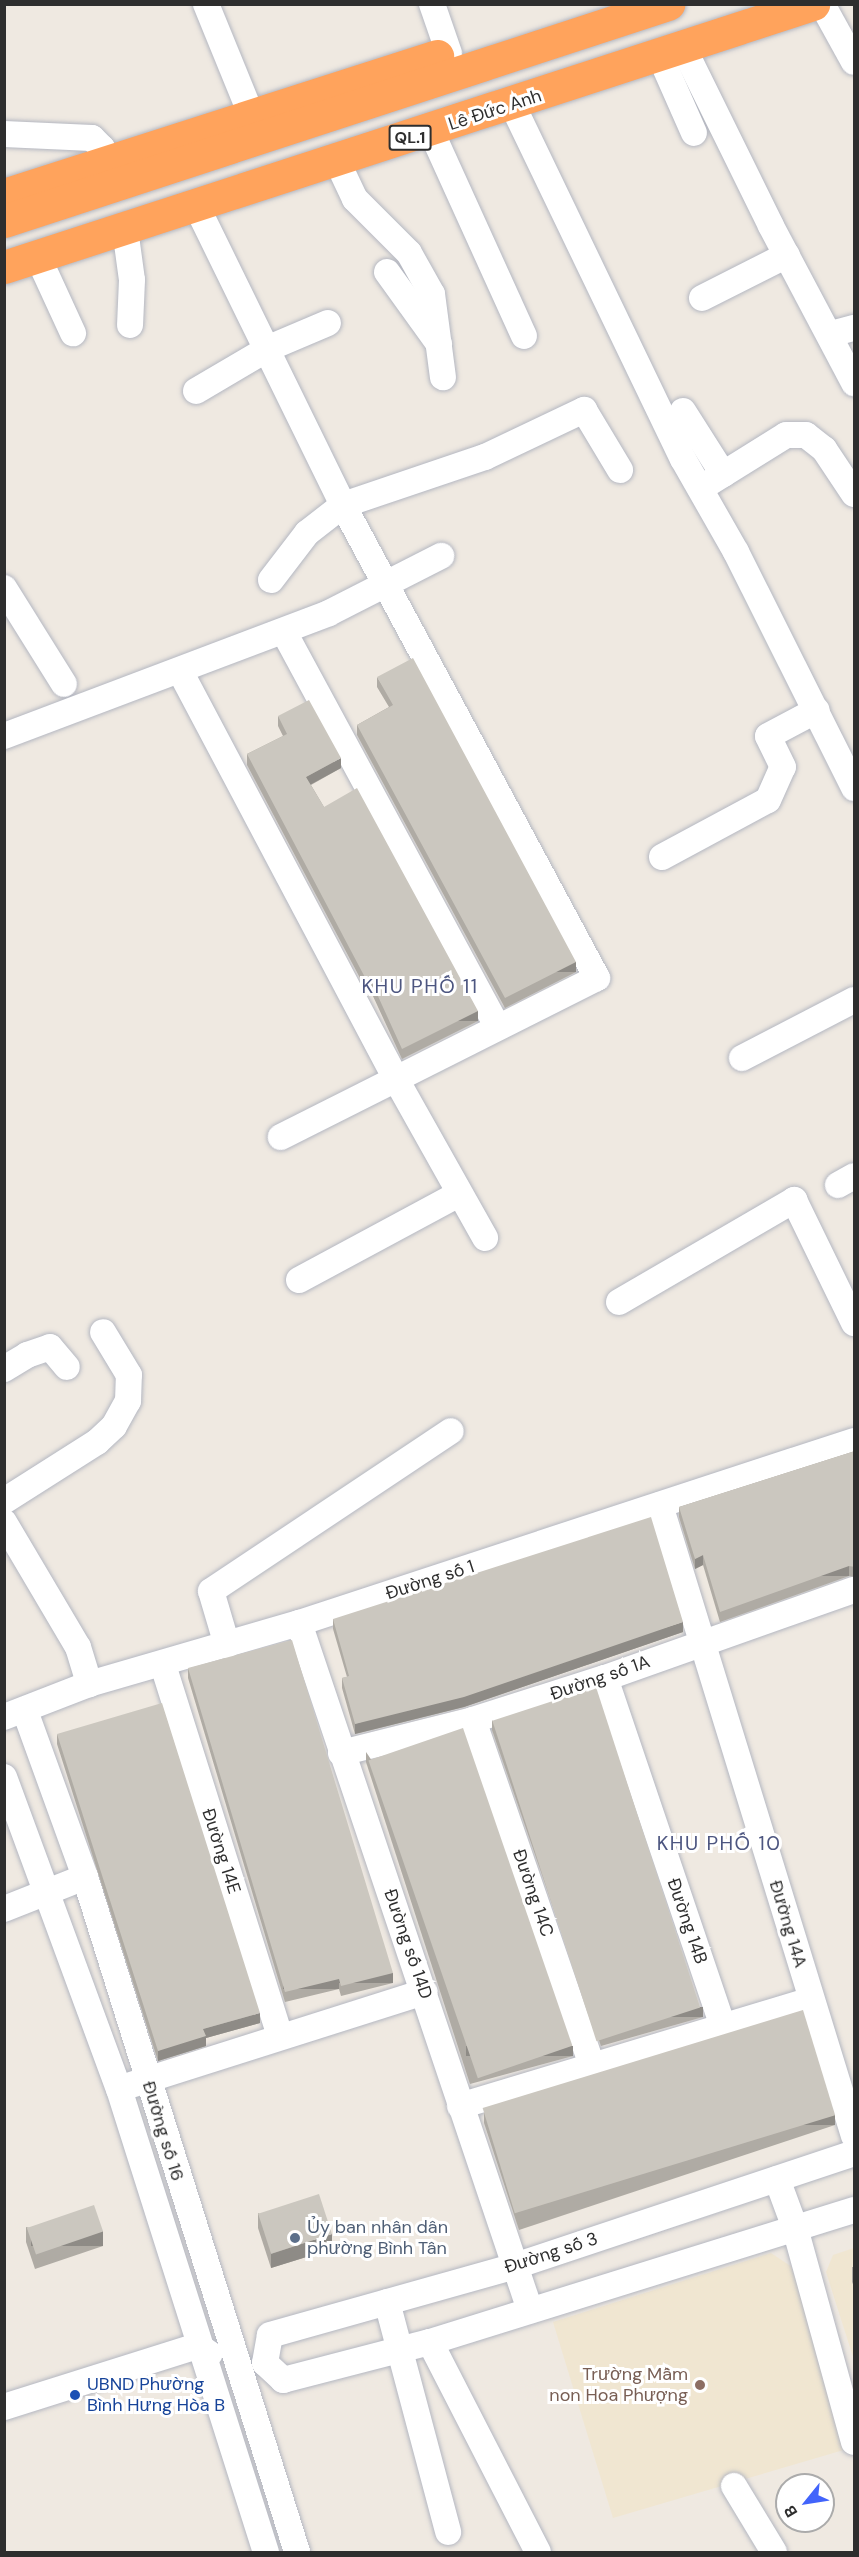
<!DOCTYPE html>
<html>
<head>
<meta charset="utf-8">
<style>
  body { margin:0 }
  #map { position:relative; width:859px; height:2557px; overflow:hidden; background:#efe9e1; font-family:"DM Sans",sans-serif }
  div>[style] { position:absolute }
  .education>* { inset:0; background:#f0e6d1 }
  .roads { filter:drop-shadow(0 0 2px #b4b7c1) drop-shadow(0 0 2px #b4b7c1) }
  .minor>* { height:26px; margin:-13px; padding:0 13px; transform-origin:13px; border-radius:13px; background:#fff }
  .highway>* { height:33px; margin:-16.5px; padding:0 16.5px; transform-origin:16.5px; border-radius:16.5px; background:#ffa35c }
  .wall>* { inset:0; background:#afaba4 }
  .shaded-wall>* { inset:0; background:#8e8b86; transform-origin:0 0 }
  .building>* { inset:0; background:#cbc7bf; transform-origin:0 0 }
  .dots>* { width:16px; height:16px; translate:-50% -50%; box-sizing:border-box; border:3px solid #fff; border-radius:50% }
  span { translate:-50% -50%; white-space:nowrap; text-align:center; line-height:1.15; -webkit-text-stroke:6px #fff; paint-order:stroke }
  .shield-label span { padding:2px 4px; background:#fff; border:2px solid; border-radius:4px; -webkit-text-stroke-width:0 }
  .shield-label { font-size:16px; color:#2e2e2e; font-weight:700 }
  .street-label { font-size:18px; color:#2e2e2e }
  .service-label { font-size:18px; color:#4e5e75 }
  .left { translate:0 -50%; text-align:left }
  .education-label { font-size:18px; color:#785e54 }
  .right { translate:-100% -50%; text-align:right }
  .transit-label { font-size:18px; color:#164399 }
  .neighbourhood-label { font-size:20px; color:#4d5680; letter-spacing:1.5px }
  .frame { position:absolute; inset:0; border:6px solid #2e2e2e; pointer-events:none }
  .north { position:absolute; left:775px; top:2473px; width:60px; height:60px; box-sizing:border-box; background:#fff; border:2px solid #ababab; border-radius:50%; rotate:240deg; font-size:16px; font-weight:700; line-height:24px; text-align:center; color:#2e2e2e }
  .north::after { content:''; display:block; margin:auto; width:21px; height:27px; background:#4264fb; clip-path:polygon(50% 0,100% 100%,50% 72%,0 100%) }
</style>
</head>
<body>
<div id="map">
  <div class="education">
    <i style="clip-path:polygon(854px 2248px,854px 2360px,826px 2272px,833px 2255px)"></i>
    <i style="clip-path:polygon(771px 2253px,792px 2267px,847px 2449px,613px 2518px,553px 2322px)"></i>
  </div>
  <div class="roads">
    <div class="minor">
      <i style="left:206px;top:4px;width:119px;rotate:67.8deg"></i>
      <i style="left:432px;top:4px;width:52px;rotate:70.9deg"></i>
      <i style="left:822px;top:4px;width:66px;rotate:61.1deg"></i>
      <i style="left:683px;top:47px;width:199px;rotate:63.8deg"></i>
      <i style="left:771px;top:226px;width:178px;rotate:62.1deg"></i>
      <i style="left:660px;top:56px;width:84px;rotate:66.2deg"></i>
      <i style="left:512px;top:104px;width:394px;rotate:64.3deg"></i>
      <i style="left:683px;top:459px;width:107px;rotate:60.3deg"></i>
      <i style="left:736px;top:552px;width:264px;rotate:63.4deg"></i>
      <i style="left:431px;top:131px;width:225px;rotate:65.6deg"></i>
      <i style="left:4px;top:134px;width:88px;rotate:2.6deg"></i>
      <i style="left:92px;top:138px;width:14px;rotate:45deg"></i>
      <i style="left:102px;top:148px;width:32px;rotate:70deg"></i>
      <i style="left:337px;top:161px;width:42px;rotate:64.7deg"></i>
      <i style="left:355px;top:199px;width:76px;rotate:45deg"></i>
      <i style="left:409px;top:253px;width:47px;rotate:60.7deg"></i>
      <i style="left:432px;top:294px;width:84px;rotate:82.5deg"></i>
      <i style="left:196px;top:205px;width:334px;rotate:63.9deg"></i>
      <i style="left:343px;top:505px;width:537px;rotate:61.76deg"></i>
      <i style="left:597px;top:978px;width:354px;rotate:153.3deg"></i>
      <i style="left:125px;top:229px;width:51px;rotate:82.2deg"></i>
      <i style="left:132px;top:280px;width:45px;rotate:92.5deg"></i>
      <i style="left:38px;top:257px;width:84px;rotate:65.3deg"></i>
      <i style="left:387px;top:272px;width:89px;rotate:54.2deg"></i>
      <i style="left:702px;top:298px;width:95px;rotate:-26.8deg"></i>
      <i style="left:831px;top:334px;width:24px;rotate:-15deg"></i>
      <i style="left:196px;top:391px;width:85px;rotate:-30.5deg"></i>
      <i style="left:269px;top:348px;width:64px;rotate:-23deg"></i>
      <i style="left:683px;top:411px;width:75px;rotate:57.6deg"></i>
      <i style="left:701px;top:488px;width:100px;rotate:-31.9deg"></i>
      <i style="left:786px;top:435px;width:20px"></i>
      <i style="left:806px;top:435px;width:23px;rotate:38deg"></i>
      <i style="left:824px;top:449px;width:54px;rotate:56.3deg"></i>
      <i style="left:271px;top:580px;width:59px;rotate:-52.5deg"></i>
      <i style="left:307px;top:533px;width:46px;rotate:-37.9deg"></i>
      <i style="left:343px;top:505px;width:150px;rotate:-18.7deg"></i>
      <i style="left:485px;top:457px;width:110px;rotate:-25.4deg"></i>
      <i style="left:584px;top:410px;width:70px;rotate:59deg"></i>
      <i style="left:4px;top:588px;width:113px;rotate:58deg"></i>
      <i style="left:284px;top:632px;width:449px;rotate:61.6deg"></i>
      <i style="left:180px;top:671px;width:464px;rotate:62.1deg"></i>
      <i style="left:397px;top:1081px;width:180px;rotate:60.7deg"></i>
      <i style="left:4px;top:736px;width:347px;rotate:-20.7deg"></i>
      <i style="left:329px;top:613px;width:126px;rotate:-27deg"></i>
      <i style="left:662px;top:857px;width:120px;rotate:-28.3deg"></i>
      <i style="left:768px;top:800px;width:36px;rotate:-66deg"></i>
      <i style="left:783px;top:767px;width:34px;rotate:-116deg"></i>
      <i style="left:768px;top:736px;width:55px;rotate:-28deg"></i>
      <i style="left:742px;top:1058px;width:126px;rotate:-27.4deg"></i>
      <i style="left:838px;top:1185px;width:18px;rotate:-29deg"></i>
      <i style="left:299px;top:1280px;width:182px;rotate:-28.3deg"></i>
      <i style="left:619px;top:1302px;width:203px;rotate:-30.2deg"></i>
      <i style="left:794px;top:1200px;width:137px;rotate:64deg"></i>
      <i style="left:4px;top:1369px;width:27px;rotate:-31deg"></i>
      <i style="left:27px;top:1355px;width:24px;rotate:-19deg"></i>
      <i style="left:50px;top:1347px;width:26px;rotate:50deg"></i>
      <i style="left:4px;top:1501px;width:110px;rotate:-32.4deg"></i>
      <i style="left:97px;top:1442px;width:23px;rotate:-43deg"></i>
      <i style="left:114px;top:1426px;width:29px;rotate:-61deg"></i>
      <i style="left:128px;top:1401px;width:26px;rotate:-88deg"></i>
      <i style="left:129px;top:1375px;width:50px;rotate:-121.2deg"></i>
      <i style="left:660px;top:1505px;width:660px;rotate:72.91deg"></i>
      <i style="left:4px;top:1522px;width:145px;rotate:59.4deg"></i>
      <i style="left:78px;top:1647px;width:39px;rotate:73deg"></i>
      <i style="left:299px;top:1623px;width:725px;rotate:71.42deg"></i>
      <i style="left:227px;top:1645px;width:56px;rotate:-106.5deg"></i>
      <i style="left:211px;top:1591px;width:288px;rotate:-33.7deg"></i>
      <i style="left:163px;top:1665px;width:389px;rotate:72.5deg"></i>
      <i style="left:605px;top:1678px;width:368px;rotate:71.3deg"></i>
      <i style="left:25px;top:1711px;width:177px;rotate:70.1deg"></i>
      <i style="left:85px;top:1877px;width:708px;rotate:72.56deg"></i>
      <i style="left:4px;top:1717px;width:91px;rotate:-21.2deg"></i>
      <i style="left:89px;top:1684px;width:219px;rotate:-16.2deg"></i>
      <i style="left:299px;top:1623px;width:584px;rotate:-18.16deg"></i>
      <i style="left:473px;top:1720px;width:366px;rotate:71deg"></i>
      <i style="left:341px;top:1753px;width:136px;rotate:-14deg"></i>
      <i style="left:473px;top:1720px;width:139px;rotate:-17.7deg"></i>
      <i style="left:605px;top:1678px;width:264px;rotate:-19.5deg"></i>
      <i style="left:4px;top:1777px;width:333px;rotate:69.8deg"></i>
      <i style="left:119px;top:2089px;width:486px;rotate:72.4deg"></i>
      <i style="left:4px;top:1909px;width:87px;rotate:-21.6deg"></i>
      <i style="left:131px;top:2085px;width:308px;rotate:-17.6deg"></i>
      <i style="left:460px;top:2106px;width:367px;rotate:-16.8deg"></i>
      <i style="left:777px;top:2179px;width:52px;rotate:69.8deg"></i>
      <i style="left:795px;top:2228px;width:222px;rotate:74.6deg"></i>
      <i style="left:387px;top:2302px;width:238px;rotate:75.1deg"></i>
      <i style="left:430px;top:2342px;width:236px;rotate:62.8deg"></i>
      <i style="left:265px;top:2363px;width:28px;rotate:-80deg"></i>
      <i style="left:270px;top:2335px;width:255px;rotate:-15.7deg"></i>
      <i style="left:515px;top:2266px;width:357px;rotate:-18.4deg"></i>
      <i style="left:265px;top:2363px;width:25px;rotate:43deg"></i>
      <i style="left:283px;top:2380px;width:152px;rotate:-14.5deg"></i>
      <i style="left:430px;top:2342px;width:444px;rotate:-17.3deg"></i>
      <i style="left:4px;top:2407px;width:203px;rotate:-17.5deg"></i>
      <i style="left:198px;top:2346px;width:14px;rotate:34deg"></i>
      <i style="left:734px;top:2486px;width:77px;rotate:58.8deg"></i>
    </div>
    <div class="highway">
      <i style="left:4px;top:195px;width:455px;rotate:-17.8deg"></i>
      <i style="left:4px;top:221px;width:699px;rotate:-18.1deg"></i>
      <i style="left:4px;top:267px;width:851px;rotate:-18.01deg"></i>
    </div>
  </div>
  <div class="wall">
    <i style="clip-path:polygon(377px 677px,576px 972px,505px 1008px,357px 735px,357px 725px,389px 707px,377px 687px)"></i>
    <i style="clip-path:polygon(278px 716px,341px 768px,311px 785px,324px 807px,478px 1021px,402px 1059px,372px 994px,369px 995px,247px 765px,247px 754px,283px 736px,278px 726px)"></i>
    <i style="clip-path:polygon(855px 1451px,855px 1577px,849px 1576px,720px 1622px,703px 1565px,695px 1569px,679px 1517px,679px 1507px)"></i>
    <i style="clip-path:polygon(333px 1619px,683px 1632px,464px 1707px,355px 1734px,342px 1688px,342px 1678px,347px 1677px,333px 1629px)"></i>
    <i style="clip-path:polygon(188px 1668px,393px 1983px,341px 1996px,339px 1989px,285px 2002px,188px 1678px)"></i>
    <i style="clip-path:polygon(492px 1720px,703px 2017px,601px 2046px,492px 1730px)"></i>
    <i style="clip-path:polygon(57px 1734px,260px 2023px,206px 2038px,206px 2046px,158px 2061px,57px 1744px)"></i>
    <i style="clip-path:polygon(366px 1752px,573px 2056px,470px 2084px,366px 1762px)"></i>
    <i style="clip-path:polygon(484px 2113px,835px 2125px,519px 2230px,484px 2123px)"></i>
    <i style="clip-path:polygon(258px 2213px,332px 2249px,271px 2268px,258px 2228px)"></i>
    <i style="clip-path:polygon(26px 2227px,103px 2246px,35px 2269px,26px 2242px)"></i>
    <i style="clip-path:polygon(852px 2267px,855px 2267px,855px 2289px,852px 2282px)"></i>
  </div>
  <div class="shaded-wall">
    <i style="clip-path:polygon(341px 758px,341px 768px,306px 787px,306px 777px)"></i>
    <i style="left:576px;top:962px;width:10px;height:80px;rotate:90deg"></i>
    <i style="clip-path:polygon(372px 983px,372px 994px,369px 995px,369px 985px)"></i>
    <i style="left:478px;top:1011px;width:10px;height:85px;rotate:90deg"></i>
    <i style="clip-path:polygon(703px 1555px,703px 1565px,695px 1569px,695px 1559px)"></i>
    <i style="left:849px;top:1566px;width:10px;height:137px;rotate:90deg"></i>
    <i style="clip-path:polygon(683px 1622px,683px 1632px,464px 1707px,355px 1734px,355px 1724px)"></i>
    <i style="left:393px;top:1973px;width:10px;height:54px;rotate:90deg"></i>
    <i style="left:339px;top:1979px;width:10px;height:56px;rotate:90deg"></i>
    <i style="left:703px;top:2007px;width:10px;height:106px;rotate:90deg"></i>
    <i style="clip-path:polygon(260px 2013px,260px 2023px,206px 2038px,206px 2046px,158px 2061px,158px 2051px,203px 2029px)"></i>
    <i style="left:573px;top:2046px;width:10px;height:107px;rotate:90deg"></i>
    <i style="left:835px;top:2115px;width:10px;height:333px;rotate:90deg"></i>
    <i style="left:103px;top:2231px;width:15px;height:72px;rotate:90deg"></i>
    <i style="clip-path:polygon(332px 2234px,332px 2249px,271px 2268px,271px 2254px)"></i>
  </div>
  <div class="building">
    <i style="clip-path:polygon(413px 658px,576px 962px,505px 998px,357px 725px,393px 705px,377px 677px)"></i>
    <i style="clip-path:polygon(309px 700px,341px 758px,306px 777px,324px 807px,357px 788px,478px 1011px,402px 1049px,372px 983px,369px 985px,247px 754px,287px 734px,278px 716px)"></i>
    <i style="clip-path:polygon(855px 1451px,855px 1567px,849px 1566px,720px 1612px,703px 1555px,695px 1559px,679px 1507px)"></i>
    <i style="clip-path:polygon(651px 1517px,683px 1622px,464px 1697px,355px 1724px,342px 1678px,349px 1676px,333px 1619px)"></i>
    <i style="clip-path:polygon(292px 1640px,393px 1973px,341px 1986px,339px 1979px,285px 1992px,188px 1668px)"></i>
    <i style="left:596px;top:1687px;width:337px;height:109px;rotate:72deg"></i>
    <i style="clip-path:polygon(162px 1703px,260px 2013px,203px 2029px,206px 2036px,158px 2051px,57px 1734px)"></i>
    <i style="left:463px;top:1728px;width:336px;height:100px;rotate:71deg"></i>
    <i style="left:803px;top:2010px;width:110px;height:335px;rotate:73deg"></i>
    <i style="left:319px;top:2194px;width:42px;height:64px;rotate:72deg"></i>
    <i style="left:94px;top:2205px;width:28px;height:71px;rotate:71deg"></i>
  </div>
  <div class="dots">
    <i style="left:295px;top:2238px;background:#5c6f8a"></i>
    <i style="left:700px;top:2385px;background:#8d6e63"></i>
    <i style="left:75px;top:2395px;background:#1a4fb4"></i>
  </div>
  <div class="shield-label">
    <span style="left:410px;top:138px">QL.1</span>
  </div>
  <div class="street-label">
    <span style="left:495px;top:110px;rotate:-18deg">Lê Đức Anh</span>
    <span style="left:430px;top:1580px;rotate:-18deg">Đường số 1</span>
    <span style="left:600px;top:1678px;rotate:-19deg">Đường số 1A</span>
    <span style="left:221px;top:1851px;rotate:72deg">Đường 14E</span>
    <span style="left:533px;top:1893px;rotate:71deg">Đường 14C</span>
    <span style="left:687px;top:1921px;rotate:71deg">Đường 14B</span>
    <span style="left:788px;top:1924px;rotate:73deg">Đường 14A</span>
    <span style="left:408px;top:1944px;rotate:71deg">Đường số 14D</span>
    <span style="left:163px;top:2131px;rotate:73deg">Đường số 16</span>
    <span style="left:551px;top:2253px;rotate:-18deg">Đường số 3</span>
  </div>
  <div class="service-label">
    <span class="left" style="left:307px;top:2238px">Ủy ban nhân dân<br>phường Bình Tân</span>
  </div>
  <div class="education-label">
    <span class="right" style="left:688px;top:2385px">Trường Mầm<br>non Hoa Phượng</span>
  </div>
  <div class="transit-label">
    <span class="left" style="left:87px;top:2395px">UBND Phường<br>Bình Hưng Hòa B</span>
  </div>
  <div class="neighbourhood-label">
    <span style="left:420px;top:986px">KHU PHỐ 11</span>
    <span style="left:719px;top:1843px">KHU PHỐ 10</span>
  </div>
  <div class="frame"></div>
  <div class="north">B</div>
</div>
</body>
</html>
